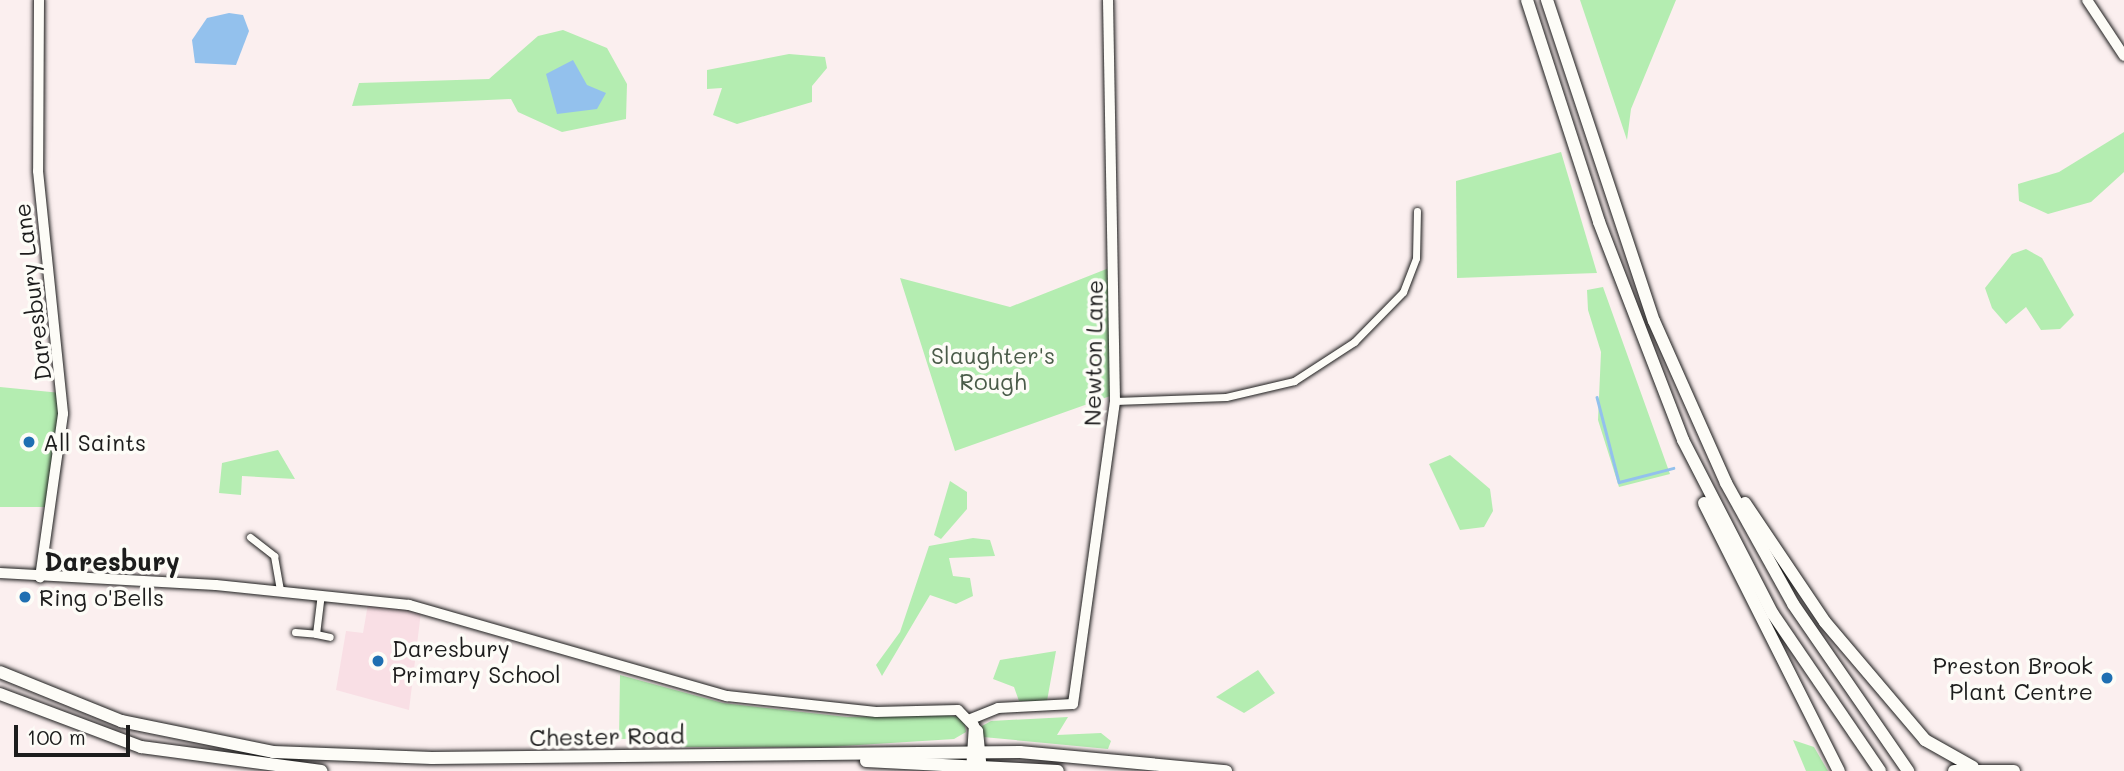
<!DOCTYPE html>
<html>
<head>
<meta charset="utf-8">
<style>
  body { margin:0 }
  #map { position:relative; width:2124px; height:771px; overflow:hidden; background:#fbefef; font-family:Mali,sans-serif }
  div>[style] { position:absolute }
  .built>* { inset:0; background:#f9dfe5 }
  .green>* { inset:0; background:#b4edb1 }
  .water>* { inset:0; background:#93c1ed }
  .stream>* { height:2.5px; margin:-1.25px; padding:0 1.25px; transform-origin:1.25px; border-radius:1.25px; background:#93c1ed }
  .roads { filter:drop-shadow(0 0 2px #1c1c1c) drop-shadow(0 0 2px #1c1c1c) }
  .street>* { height:7px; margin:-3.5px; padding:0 3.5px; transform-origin:3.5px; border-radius:3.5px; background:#fdfcf7 }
  .secondary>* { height:10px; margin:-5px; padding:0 5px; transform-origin:5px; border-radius:5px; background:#fdfcf7 }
  .highway>* { height:12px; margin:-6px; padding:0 6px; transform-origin:6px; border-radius:6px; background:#fdfcf7 }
  .dots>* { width:19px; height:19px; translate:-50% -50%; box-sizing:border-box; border:4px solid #fdfcf7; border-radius:50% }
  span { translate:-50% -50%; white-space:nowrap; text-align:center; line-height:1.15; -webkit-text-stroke:7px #fdfcf7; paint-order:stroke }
  .street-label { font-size:23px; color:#1c1c1c }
  .park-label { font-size:23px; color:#4a5b49 }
  .poi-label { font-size:23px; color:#1c1c1c }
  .left { translate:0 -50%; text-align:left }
  .right { translate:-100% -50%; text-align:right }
  .quarter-label { font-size:26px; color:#1c1c1c; font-weight:700 }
  .scale { position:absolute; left:14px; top:725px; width:116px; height:32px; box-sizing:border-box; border:4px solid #1c1c1c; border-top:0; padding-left:9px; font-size:21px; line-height:24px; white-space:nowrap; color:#1c1c1c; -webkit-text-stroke:5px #fdfcf7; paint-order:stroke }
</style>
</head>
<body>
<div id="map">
  <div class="built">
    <i style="clip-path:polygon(368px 604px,421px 612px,409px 710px,336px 690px,346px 631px,363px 633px)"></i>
  </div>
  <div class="green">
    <i style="clip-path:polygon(1580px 0,1676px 0,1631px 109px,1627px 140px)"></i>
    <i style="clip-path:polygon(563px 30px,607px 48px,627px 84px,626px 119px,562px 132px,518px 112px,511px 99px,352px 106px,359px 83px,489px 79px,538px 36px)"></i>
    <i style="clip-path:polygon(789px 54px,825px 57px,827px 68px,812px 86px,812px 102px,737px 124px,713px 115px,722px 88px,707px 89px,707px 70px)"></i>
    <i style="clip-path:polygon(2124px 132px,2124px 172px,2091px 202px,2048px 214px,2019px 201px,2018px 184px,2059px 172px)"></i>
    <i style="clip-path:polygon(1561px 152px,1597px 273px,1457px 278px,1456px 181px)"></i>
    <i style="clip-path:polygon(2026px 249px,2042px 258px,2074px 315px,2060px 329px,2041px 330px,2026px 307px,2006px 324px,1992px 308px,1985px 288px,2012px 254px)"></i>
    <i style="clip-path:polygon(1109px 268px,1113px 395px,955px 451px,900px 278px,1010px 307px)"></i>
    <i style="clip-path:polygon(1603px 287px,1670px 474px,1619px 487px,1598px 420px,1601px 352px,1588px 310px,1587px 290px)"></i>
    <i style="clip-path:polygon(0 387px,61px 393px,49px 507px,0 507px)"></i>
    <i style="clip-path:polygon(278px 450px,295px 479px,242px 476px,241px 495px,219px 493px,222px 463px)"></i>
    <i style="clip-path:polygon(1450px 455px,1490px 489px,1493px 511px,1484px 527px,1460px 530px,1429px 464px)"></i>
    <i style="clip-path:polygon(950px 481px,967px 492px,967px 509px,941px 539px,934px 535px)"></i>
    <i style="clip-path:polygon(973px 538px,990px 540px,995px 556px,949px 558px,953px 576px,970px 578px,973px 596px,956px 604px,930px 595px,882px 676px,876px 665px,900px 632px,929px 546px)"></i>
    <i style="clip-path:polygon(1056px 651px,1047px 701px,1019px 701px,1014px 687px,993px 679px,1000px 660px)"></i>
    <i style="clip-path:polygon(1258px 670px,1275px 693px,1252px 708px,1244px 713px,1216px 697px)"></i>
    <i style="clip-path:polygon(620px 675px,723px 703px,847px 717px,948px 715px,964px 718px,966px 732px,954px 739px,827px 747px,681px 747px,678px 738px,619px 739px)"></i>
    <i style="clip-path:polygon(1068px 717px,1057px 735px,1101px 733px,1111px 741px,1108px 749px,983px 737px,982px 726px,991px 721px)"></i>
    <i style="clip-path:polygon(1793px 740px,1814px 747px,1828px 771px,1806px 771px)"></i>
  </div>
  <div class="water">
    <i style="clip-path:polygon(229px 13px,243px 15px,249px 31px,236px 65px,195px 63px,192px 40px,207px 18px)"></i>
    <i style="clip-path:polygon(573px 60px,587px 85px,606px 93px,597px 109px,557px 114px,546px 74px)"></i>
  </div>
  <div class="stream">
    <i style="left:1597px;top:397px;width:88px;rotate:75.5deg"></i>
    <i style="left:1619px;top:482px;width:56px;rotate:-14.5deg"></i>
  </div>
  <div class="roads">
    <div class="street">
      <i style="left:1115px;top:401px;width:111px;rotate:-2.1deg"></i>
      <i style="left:1226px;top:397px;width:70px;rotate:-13.2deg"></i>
      <i style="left:1294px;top:381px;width:72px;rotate:-33deg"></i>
      <i style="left:1354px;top:342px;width:70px;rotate:-45.6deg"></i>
      <i style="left:1403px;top:292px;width:36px;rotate:-69deg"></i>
      <i style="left:1416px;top:258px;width:47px;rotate:-88.8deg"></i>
      <i style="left:250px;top:537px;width:31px;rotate:38deg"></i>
      <i style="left:274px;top:556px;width:36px;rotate:80deg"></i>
      <i style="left:295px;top:632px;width:21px;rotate:5deg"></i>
      <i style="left:316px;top:634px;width:39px;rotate:-83deg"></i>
      <i style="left:316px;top:634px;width:14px;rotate:12deg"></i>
    </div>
    <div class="secondary">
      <i style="left:39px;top:0;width:171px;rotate:90.3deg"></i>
      <i style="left:38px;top:171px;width:244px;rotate:84.1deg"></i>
      <i style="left:63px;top:414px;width:165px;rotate:98deg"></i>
      <i style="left:2087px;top:0;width:67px;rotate:56.5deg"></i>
      <i style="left:0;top:573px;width:216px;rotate:3.2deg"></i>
      <i style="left:216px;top:585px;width:194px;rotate:5.9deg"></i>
      <i style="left:409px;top:605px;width:331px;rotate:16deg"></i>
      <i style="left:727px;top:696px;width:150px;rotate:6.1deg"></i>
      <i style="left:876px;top:712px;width:82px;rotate:-1.4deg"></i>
      <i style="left:958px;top:710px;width:29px;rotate:46deg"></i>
      <i style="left:978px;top:731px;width:40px;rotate:84.3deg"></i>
      <i style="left:971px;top:719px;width:29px;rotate:-22deg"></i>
      <i style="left:998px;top:708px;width:75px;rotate:-3.1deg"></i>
      <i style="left:1073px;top:704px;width:306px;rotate:-82.1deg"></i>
      <i style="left:1115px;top:401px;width:401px;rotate:-91deg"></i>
      <i style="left:971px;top:771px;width:46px;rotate:-86.3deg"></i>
    </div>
    <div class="highway">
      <i style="left:1527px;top:0;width:233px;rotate:72deg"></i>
      <i style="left:1599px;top:222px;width:234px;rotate:68.9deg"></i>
      <i style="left:1683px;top:440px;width:196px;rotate:62.7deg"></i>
      <i style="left:1773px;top:614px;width:190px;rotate:55.7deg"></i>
      <i style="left:1547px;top:0;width:338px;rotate:71.6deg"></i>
      <i style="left:1654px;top:321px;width:177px;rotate:66deg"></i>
      <i style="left:1726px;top:483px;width:138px;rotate:61deg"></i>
      <i style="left:1793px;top:604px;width:203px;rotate:55.4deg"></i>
      <i style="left:1704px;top:503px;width:300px;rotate:63.3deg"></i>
      <i style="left:1745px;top:503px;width:143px;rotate:56.1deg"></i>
      <i style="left:1825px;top:622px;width:155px;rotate:49.7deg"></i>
      <i style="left:1925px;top:740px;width:55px;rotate:29.4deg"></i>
      <i style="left:0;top:672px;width:131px;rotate:22deg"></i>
      <i style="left:121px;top:721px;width:155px;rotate:11.5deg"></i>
      <i style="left:273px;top:752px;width:159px;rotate:2.2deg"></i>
      <i style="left:432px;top:758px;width:588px;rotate:-0.58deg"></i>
      <i style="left:1020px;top:752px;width:207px;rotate:5.3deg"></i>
      <i style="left:0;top:694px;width:151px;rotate:20.6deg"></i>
      <i style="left:141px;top:747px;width:182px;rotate:7.6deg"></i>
      <i style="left:866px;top:761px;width:192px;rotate:3deg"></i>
      <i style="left:1954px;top:771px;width:60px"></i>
    </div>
  </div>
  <div class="dots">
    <i style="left:29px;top:442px;background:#1f6fb2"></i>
    <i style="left:25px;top:597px;background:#1f6fb2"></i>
    <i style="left:378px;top:661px;background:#1f6fb2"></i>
    <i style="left:2107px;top:678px;background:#1f6fb2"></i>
  </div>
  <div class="street-label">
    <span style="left:32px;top:292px;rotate:-97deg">Daresbury Lane</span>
    <span style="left:1093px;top:353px;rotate:-89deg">Newton Lane</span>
    <span style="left:607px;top:736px;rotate:-1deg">Chester Road</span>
  </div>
  <div class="park-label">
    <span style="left:993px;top:368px">Slaughter's<br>Rough</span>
  </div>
  <div class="poi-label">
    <span class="left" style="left:43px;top:442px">All Saints</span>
    <span class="left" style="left:39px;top:597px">Ring o'Bells</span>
    <span class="left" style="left:392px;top:661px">Daresbury<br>Primary School</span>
    <span class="right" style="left:2093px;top:678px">Preston Brook<br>Plant Centre</span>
  </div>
  <div class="quarter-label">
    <span style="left:112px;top:562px">Daresbury</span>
  </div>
  <div class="scale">100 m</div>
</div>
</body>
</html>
